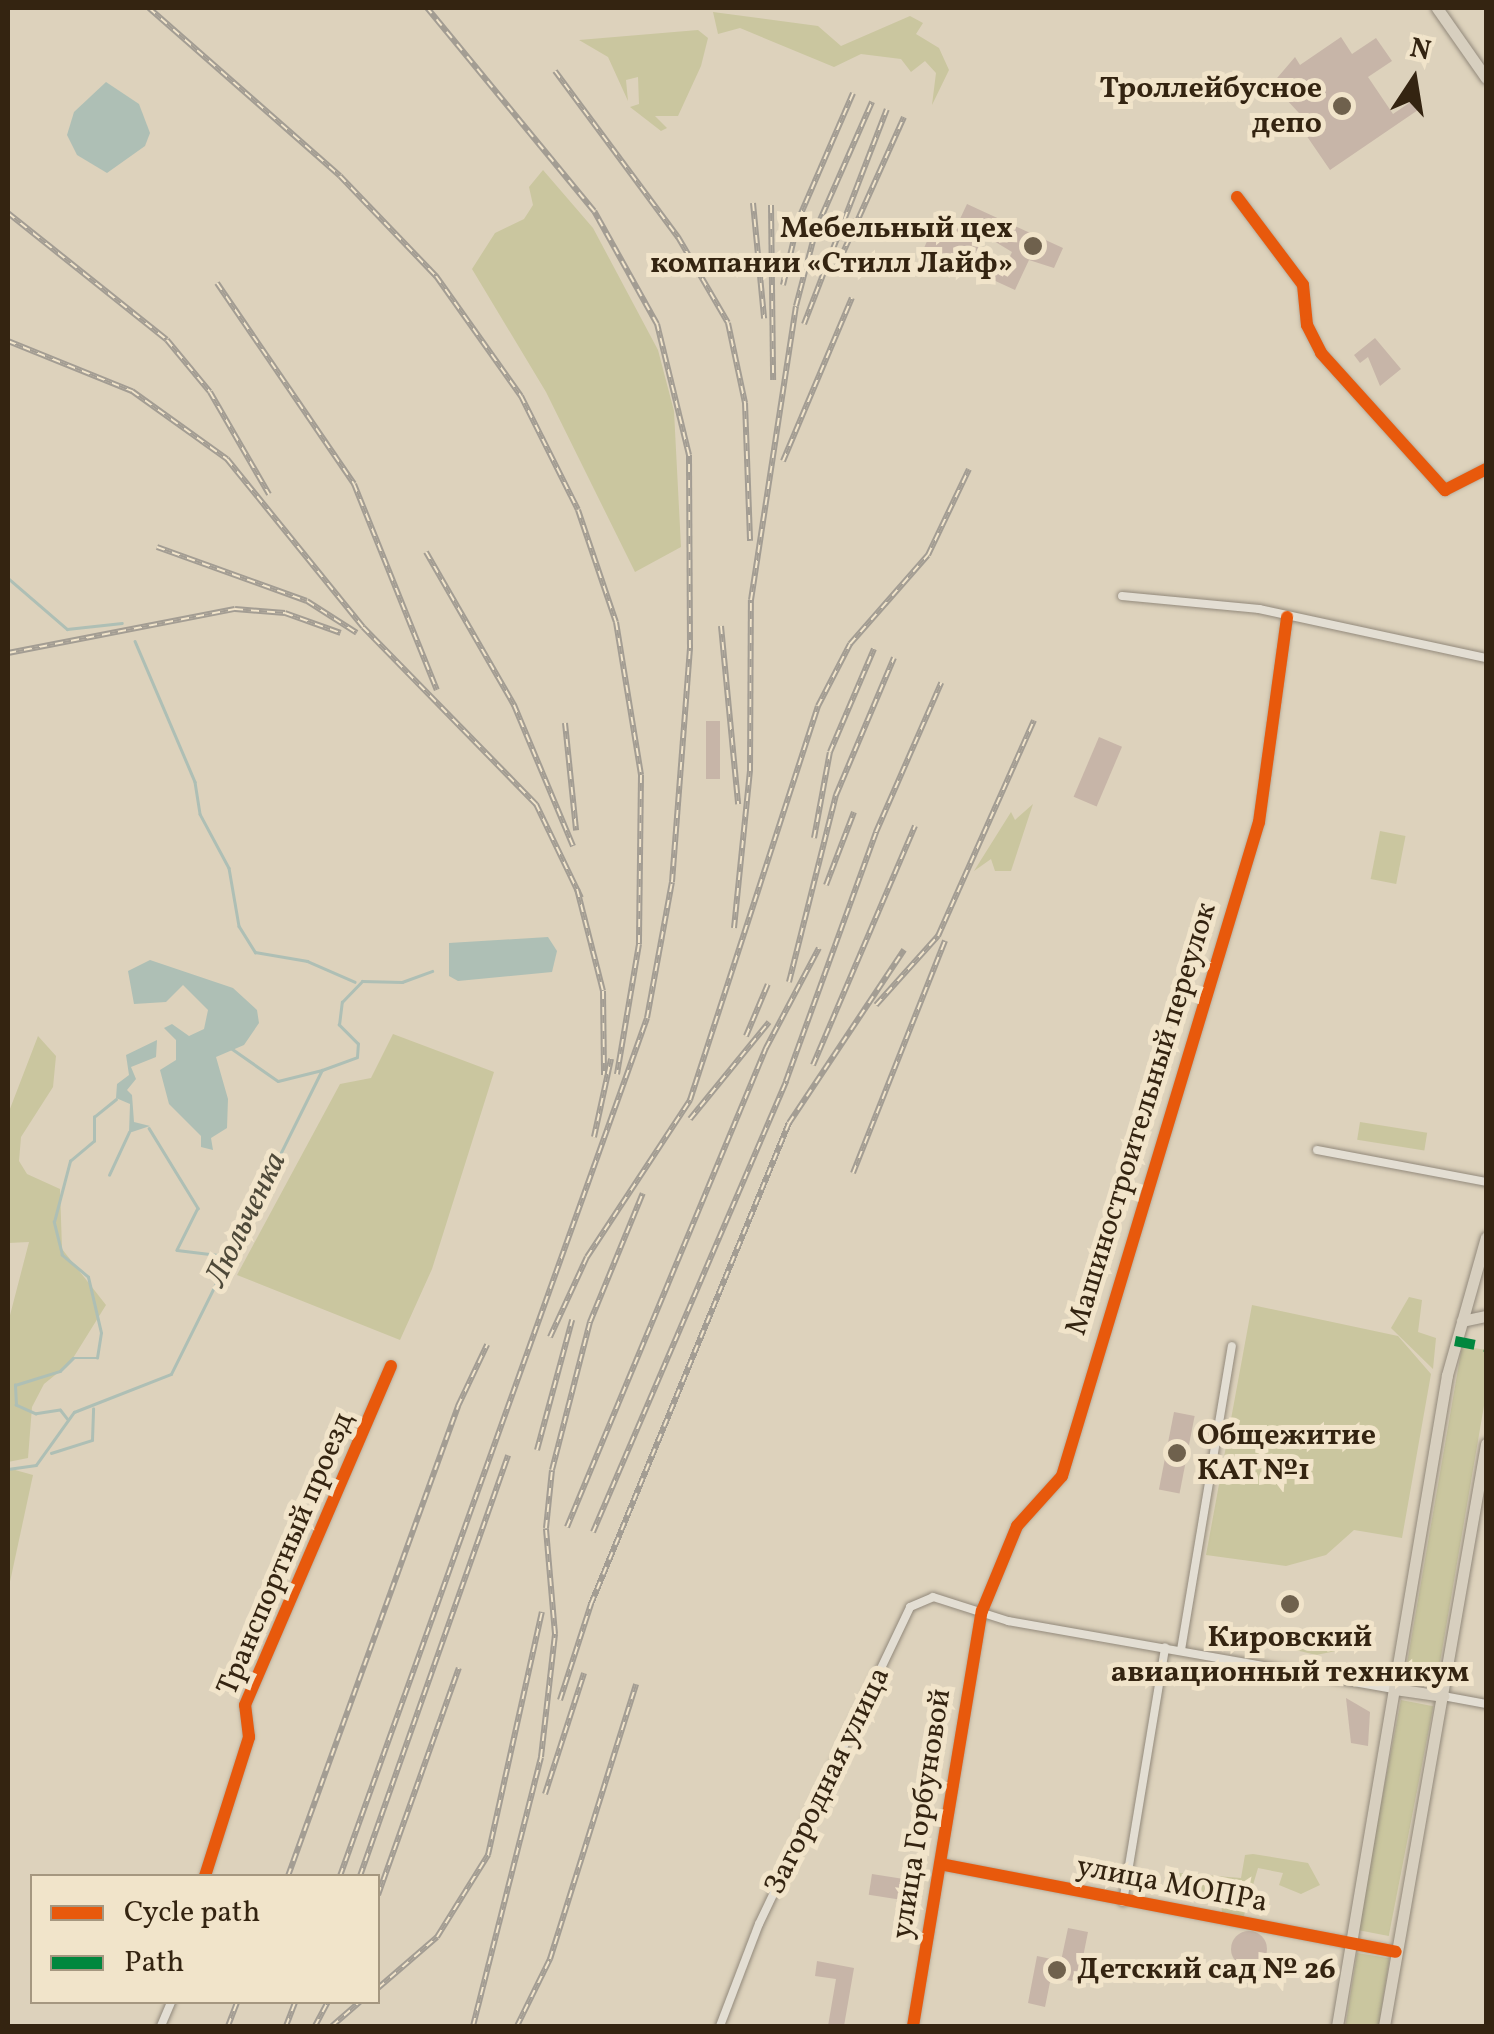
<!DOCTYPE html>
<html>
<head>
<meta charset="utf-8">
<style>
  body { margin:0 }
  #map { position:relative; width:1494px; height:2034px; overflow:hidden; background:#ddd2bc; font-family:Vollkorn,serif }
  div>[style] { position:absolute }
  .green>* { inset:0; background:#cac69f; transform-origin:0 0 }
  .water>* { inset:0; background:#aebfb5 }
  .stream>* { height:2.5px; margin:-1.25px; padding:0 1.25px; transform-origin:1.25px; border-radius:1.25px; background:#aebfb5 }
  .building>* { inset:0; background:#c7b5a8; transform-origin:0 0 }
  .round { border-radius:50% }
  .roads { filter:drop-shadow(0 0 2px #92897b) drop-shadow(0 0 2px #92897b) }
  .street>* { height:8px; margin:-4px; padding:0 4px; transform-origin:4px; border-radius:4px; background:#e3ded3 }
  .primary>* { height:11px; margin:-5.5px; padding:0 5.5px; transform-origin:5.5px; border-radius:5.5px; background:#d7cfbf }
  .rail>* { height:6px; margin-top:-3px; transform-origin:0; background:repeating-linear-gradient(90deg,#f1e4ca 0 8px,#a39d93 0 16px); box-sizing:border-box; border-block:2px solid #a39d93 }
  .quiet>* { height:10px; margin-top:-5px; transform-origin:0; background:repeating-linear-gradient(90deg,#00873e 0 20px,transparent 0 30px) }
  .cycleway>* { height:12px; margin:-6px; padding:0 6px; transform-origin:6px; border-radius:6px; background:#e8590c }
  .dots>* { width:28px; height:28px; translate:-50% -50%; box-sizing:border-box; border:5px solid #f1e4ca; border-radius:50% }
  span { translate:-50% -50%; white-space:nowrap; text-align:center; line-height:1.15; -webkit-text-stroke:10px #f1e4ca; paint-order:stroke }
  .poi-label { font-size:30px; color:#342411; font-weight:700 }
  .right { translate:-100% -50%; text-align:right }
  .left { translate:0 -50%; text-align:left }
  .street-label { font-size:30px; color:#342411 }
  .water-label { font-size:32px; color:#4e4939; font-style:italic }
  .frame { position:absolute; inset:0; border:10px solid #342411; pointer-events:none }
  .legend { position:absolute; left:30px; top:1874px; width:350px; height:130px; box-sizing:border-box; background:#f1e4ca; border:2px solid #a59780; margin:0; padding:12px 18px; list-style:none; font-size:30px; color:#342411 }
  .legend li { display:flex; align-items:center; gap:20px; height:50px }
  .legend b { width:50px; border:2px solid #a59780 }
  .north { position:absolute; left:1364px; top:30px; width:100px; height:100px; -webkit-text-stroke:8px #f1e4ca; paint-order:stroke; rotate:12deg; font-size:28px; font-weight:700; line-height:40px; text-align:center; color:#342411 }
  .north::after { content:''; display:block; margin:auto; width:35px; height:45px; background:#342411; clip-path:polygon(50% 0,100% 100%,50% 72%,0 100%) }
</style>
</head>
<body>
<div id="map">
  <div class="green">
    <i style="clip-path:polygon(713px 12px,818px 26px,841px 46px,910px 16px,923px 23px,916px 34px,939px 48px,949px 70px,932px 105px,936px 73px,925px 61px,911px 72px,901px 59px,861px 54px,834px 67px,740px 28px,718px 34px)"></i>
    <i style="clip-path:polygon(698px 30px,708px 38px,701px 66px,678px 116px,655px 116px,667px 128px,661px 131px,630px 107px,639px 104px,638px 77px,626px 80px,628px 101px,608px 57px,579px 40px)"></i>
    <i style="clip-path:polygon(543px 170px,593px 228px,658px 350px,674px 411px,681px 547px,635px 572px,546px 392px,472px 269px,495px 233px,524px 219px,533px 205px,529px 187px)"></i>
    <i style="clip-path:polygon(1033px 804px,1011px 871px,995px 871px,991px 859px,974px 871px,1011px 812px,1015px 820px)"></i>
    <i style="left:1380px;top:831px;width:26px;height:49px;rotate:11deg"></i>
    <i style="clip-path:polygon(393px 1034px,494px 1072px,432px 1269px,400px 1340px,237px 1275px,340px 1084px,371px 1078px)"></i>
    <i style="clip-path:polygon(38px 1036px,56px 1056px,53px 1087px,21px 1137px,19px 1161px,27px 1174px,60px 1189px,62px 1249px,106px 1305px,70px 1363px,44px 1384px,32px 1407px,28px 1458px,8px 1462px,8px 1323px,29px 1242px,8px 1243px,8px 1114px)"></i>
    <i style="left:1360px;top:1122px;width:68px;height:18px;rotate:9deg"></i>
    <i style="clip-path:polygon(1409px 1297px,1422px 1300px,1418px 1332px,1436px 1338px,1433px 1369px,1391px 1328px)"></i>
    <i style="clip-path:polygon(1252px 1305px,1398px 1336px,1431px 1374px,1402px 1538px,1354px 1530px,1326px 1555px,1286px 1566px,1206px 1555px)"></i>
    <i style="clip-path:polygon(1462px 1346px,1486px 1350px,1486px 1394px,1438px 1674px,1406px 1669px)"></i>
    <i style="clip-path:polygon(8px 1468px,33px 1475px,8px 1591px)"></i>
    <i style="clip-path:polygon(1270px 1630px,1314px 1634px,1341px 1650px,1316px 1655px,1263px 1642px)"></i>
    <i style="left:1401px;top:1700px;width:33px;height:234px;rotate:11deg"></i>
    <i style="clip-path:polygon(1253px 1854px,1308px 1863px,1320px 1885px,1301px 1894px,1279px 1885px,1283px 1873px,1258px 1868px,1243px 1919px,1222px 1913px,1221px 1900px,1193px 1887px,1175px 1891px,1179px 1873px,1241px 1878px,1245px 1855px)"></i>
    <i style="left:1357px;top:1953px;width:33px;height:74px;rotate:9deg"></i>
  </div>
  <div class="water">
    <i style="clip-path:polygon(106px 82px,139px 104px,150px 133px,145px 146px,107px 173px,77px 155px,67px 135px,74px 112px)"></i>
    <i style="clip-path:polygon(548px 937px,557px 951px,552px 972px,458px 981px,449px 976px,449px 943px)"></i>
    <i style="clip-path:polygon(150px 960px,233px 988px,257px 1010px,259px 1023px,244px 1045px,216px 1057px,228px 1099px,227px 1128px,211px 1138px,213px 1150px,201px 1147px,201px 1136px,169px 1104px,160px 1070px,176px 1060px,176px 1040px,164px 1028px,172px 1024px,189px 1036px,204px 1029px,208px 1010px,183px 985px,166px 1002px,134px 1004px,128px 971px)"></i>
    <i style="clip-path:polygon(157px 1040px,156px 1057px,131px 1067px,136px 1079px,127px 1090px,132px 1095px,134px 1122px,150px 1126px,129px 1133px,130px 1104px,116px 1098px,117px 1084px,129px 1075px,126px 1055px)"></i>
  </div>
  <div class="stream">
    <i style="left:8px;top:578px;width:78px;rotate:40.8deg"></i>
    <i style="left:67px;top:629px;width:55px;rotate:-6.2deg"></i>
    <i style="left:135px;top:641px;width:153px;rotate:66.9deg"></i>
    <i style="left:195px;top:782px;width:32px;rotate:81deg"></i>
    <i style="left:200px;top:814px;width:61px;rotate:61.8deg"></i>
    <i style="left:229px;top:868px;width:59px;rotate:80.2deg"></i>
    <i style="left:239px;top:926px;width:31px;rotate:58deg"></i>
    <i style="left:255px;top:952px;width:53px;rotate:9.8deg"></i>
    <i style="left:307px;top:961px;width:52px;rotate:23.6deg"></i>
    <i style="left:231px;top:1048px;width:57px;rotate:35.1deg"></i>
    <i style="left:278px;top:1081px;width:45px;rotate:-14deg"></i>
    <i style="left:149px;top:1128px;width:94px;rotate:58.5deg"></i>
    <i style="left:198px;top:1208px;width:47px;rotate:116.6deg"></i>
    <i style="left:177px;top:1250px;width:49px;rotate:7deg"></i>
    <i style="left:109px;top:1175px;width:47px;rotate:-65.1deg"></i>
    <i style="left:67px;top:1419px;width:11px;rotate:-128deg"></i>
    <i style="left:60px;top:1410px;width:24px;rotate:171deg"></i>
    <i style="left:36px;top:1414px;width:22px;rotate:-156deg"></i>
    <i style="left:16px;top:1405px;width:20px;rotate:-93deg"></i>
    <i style="left:15px;top:1385px;width:47px;rotate:-17.3deg"></i>
    <i style="left:60px;top:1371px;width:18px;rotate:-45deg"></i>
    <i style="left:73px;top:1358px;width:24px"></i>
    <i style="left:97px;top:1358px;width:25px;rotate:-81deg"></i>
    <i style="left:101px;top:1333px;width:57px;rotate:-103.1deg"></i>
    <i style="left:88px;top:1277px;width:34px;rotate:-140deg"></i>
    <i style="left:62px;top:1255px;width:34px;rotate:-104deg"></i>
    <i style="left:54px;top:1222px;width:63px;rotate:-75.3deg"></i>
    <i style="left:70px;top:1161px;width:31px;rotate:-40deg"></i>
    <i style="left:94px;top:1141px;width:24px;rotate:-90deg"></i>
    <i style="left:94px;top:1117px;width:28px;rotate:-39deg"></i>
    <i style="left:51px;top:1453px;width:43px;rotate:-17.6deg"></i>
    <i style="left:92px;top:1440px;width:31px;rotate:-88deg"></i>
    <i style="left:8px;top:1469px;width:28px;rotate:-8deg"></i>
    <i style="left:36px;top:1465px;width:65px;rotate:-54.4deg"></i>
    <i style="left:74px;top:1412px;width:104px;rotate:-21.4deg"></i>
    <i style="left:171px;top:1374px;width:339px;rotate:-63.6deg"></i>
    <i style="left:322px;top:1070px;width:37px;rotate:-20deg"></i>
    <i style="left:357px;top:1057px;width:13px;rotate:-86deg"></i>
    <i style="left:358px;top:1044px;width:27px;rotate:-135deg"></i>
    <i style="left:339px;top:1025px;width:23px;rotate:-83deg"></i>
    <i style="left:342px;top:1002px;width:29px;rotate:-46deg"></i>
    <i style="left:362px;top:981px;width:40px;rotate:1.4deg"></i>
    <i style="left:402px;top:982px;width:32px;rotate:-20deg"></i>
  </div>
  <div class="building">
    <i style="clip-path:polygon(1341px 37px,1352px 54px,1376px 38px,1392px 61px,1368px 77px,1393px 114px,1412px 101px,1418px 110px,1330px 170px,1304px 132px,1312px 127px,1272px 84px,1295px 57px,1300px 65px)"></i>
    <i style="clip-path:polygon(evenodd,967px 204px,1063px 248px,1054px 268px,1029px 260px,1015px 290px,924px 248px,932px 230px,951px 238px,967px 204px,984px 235px,1012px 252px,1005px 267px,975px 254px,984px 235px)"></i>
    <i style="clip-path:polygon(1375px 338px,1401px 369px,1380px 386px,1368px 357px,1360px 363px,1354px 355px)"></i>
    <i style="left:706px;top:721px;width:14px;height:58px"></i>
    <i style="left:1099px;top:737px;width:25px;height:65px;rotate:23deg"></i>
    <i style="left:1174px;top:1412px;width:21px;height:79px;rotate:11deg"></i>
    <i style="clip-path:polygon(1346px 1698px,1370px 1712px,1368px 1746px,1351px 1743px)"></i>
    <i style="left:872px;top:1874px;width:37px;height:21px;rotate:9deg"></i>
    <i style="clip-path:polygon(1068px 1928px,1088px 1932px,1078px 1982px,1051px 1977px,1045px 2007px,1028px 2003px,1037px 1956px,1061px 1961px)"></i>
    <i class="round" style="left:1231px;top:1931px;width:36px;height:36px"></i>
    <i style="clip-path:polygon(817px 1961px,854px 1968px,844px 2026px,828px 2026px,836px 1979px,815px 1976px)"></i>
  </div>
  <div class="roads">
    <div class="street">
      <i style="left:1237px;top:197px;width:110px;rotate:53.1deg"></i>
      <i style="left:1303px;top:285px;width:40px;rotate:84.3deg"></i>
      <i style="left:1307px;top:325px;width:31px;rotate:63deg"></i>
      <i style="left:1321px;top:353px;width:185px;rotate:47.9deg"></i>
      <i style="left:1445px;top:490px;width:46px;rotate:-27.1deg"></i>
      <i style="left:1122px;top:596px;width:138px;rotate:5.4deg"></i>
      <i style="left:1259px;top:609px;width:232px;rotate:12.2deg"></i>
      <i style="left:1317px;top:1150px;width:172px;rotate:10.7deg"></i>
      <i style="left:1181px;top:1650px;width:308px;rotate:-80.5deg"></i>
      <i style="left:1443px;top:1696px;width:44px;rotate:10.5deg"></i>
      <i style="left:940px;top:1864px;width:464px;rotate:10.9deg"></i>
      <i style="left:205px;top:1876px;width:146px;rotate:-72.4deg"></i>
      <i style="left:249px;top:1737px;width:32px;rotate:-97deg"></i>
      <i style="left:245px;top:1705px;width:369px;rotate:-66.7deg"></i>
      <i style="left:1123px;top:1902px;width:258px;rotate:-80.6deg"></i>
      <i style="left:161px;top:2026px;width:26px;rotate:-67deg"></i>
      <i style="left:720px;top:2026px;width:109px;rotate:-69.1deg"></i>
      <i style="left:759px;top:1924px;width:351px;rotate:-64.5deg"></i>
      <i style="left:910px;top:1607px;width:25px;rotate:-23deg"></i>
      <i style="left:933px;top:1597px;width:79px;rotate:17.7deg"></i>
      <i style="left:1008px;top:1621px;width:393px;rotate:10deg"></i>
      <i style="left:913px;top:2026px;width:421px;rotate:-80.6deg"></i>
      <i style="left:982px;top:1611px;width:92px;rotate:-67.6deg"></i>
      <i style="left:1017px;top:1526px;width:67px;rotate:-48deg"></i>
      <i style="left:1062px;top:1476px;width:683px;rotate:-73.24deg"></i>
      <i style="left:1259px;top:822px;width:207px;rotate:-82.2deg"></i>
    </div>
    <div class="primary">
      <i style="left:1437px;top:8px;width:85px;rotate:55deg"></i>
      <i style="left:1462px;top:1321px;width:25px;rotate:-12deg"></i>
      <i style="left:1395px;top:1689px;width:49px;rotate:8.3deg"></i>
      <i style="left:1337px;top:2026px;width:660px;rotate:-80.41deg"></i>
      <i style="left:1447px;top:1375px;width:143px;rotate:-74.2deg"></i>
      <i style="left:1384px;top:2026px;width:591px;rotate:-80.06deg"></i>
    </div>
  </div>
  <div class="rail">
    <i style="left:149px;top:8px;width:254px;rotate:41.3deg"></i>
    <i style="left:340px;top:176px;width:139px;rotate:46.2deg"></i>
    <i style="left:436px;top:276px;width:147px;rotate:54.7deg"></i>
    <i style="left:521px;top:396px;width:127px;rotate:63.4deg"></i>
    <i style="left:578px;top:510px;width:118px;rotate:71.3deg"></i>
    <i style="left:616px;top:622px;width:155px;rotate:80.7deg"></i>
    <i style="left:641px;top:775px;width:169px;rotate:90.7deg"></i>
    <i style="left:639px;top:944px;width:132px;rotate:99.6deg"></i>
    <i style="left:555px;top:71px;width:207px;rotate:53.5deg"></i>
    <i style="left:678px;top:237px;width:99px;rotate:59.8deg"></i>
    <i style="left:728px;top:323px;width:82px;rotate:78deg"></i>
    <i style="left:745px;top:403px;width:138px;rotate:87.9deg"></i>
    <i style="left:753px;top:203px;width:116px;rotate:84.5deg"></i>
    <i style="left:771px;top:205px;width:175px;rotate:89.3deg"></i>
    <i style="left:8px;top:213px;width:203px;rotate:38.6deg"></i>
    <i style="left:167px;top:340px;width:67px;rotate:50.4deg"></i>
    <i style="left:210px;top:392px;width:118px;rotate:60deg"></i>
    <i style="left:833px;top:275px;width:173px;rotate:-65.8deg"></i>
    <i style="left:217px;top:283px;width:243px;rotate:55.7deg"></i>
    <i style="left:354px;top:484px;width:222px;rotate:68.1deg"></i>
    <i style="left:783px;top:285px;width:69px;rotate:-76.6deg"></i>
    <i style="left:799px;top:218px;width:136px;rotate:-66.6deg"></i>
    <i style="left:804px;top:324px;width:230px;rotate:-68.9deg"></i>
    <i style="left:8px;top:341px;width:134px;rotate:22deg"></i>
    <i style="left:132px;top:391px;width:117px;rotate:35.6deg"></i>
    <i style="left:227px;top:459px;width:216px;rotate:51deg"></i>
    <i style="left:363px;top:627px;width:248px;rotate:45.7deg"></i>
    <i style="left:536px;top:804px;width:104px;rotate:64.4deg"></i>
    <i style="left:783px;top:461px;width:177px;rotate:-67.1deg"></i>
    <i style="left:157px;top:547px;width:159px;rotate:19.8deg"></i>
    <i style="left:307px;top:601px;width:59px;rotate:32.6deg"></i>
    <i style="left:426px;top:552px;width:177px;rotate:60.1deg"></i>
    <i style="left:514px;top:705px;width:153px;rotate:67.3deg"></i>
    <i style="left:721px;top:626px;width:179px;rotate:84.5deg"></i>
    <i style="left:8px;top:653px;width:231px;rotate:-11deg"></i>
    <i style="left:235px;top:609px;width:50px;rotate:4.6deg"></i>
    <i style="left:285px;top:613px;width:59px;rotate:19.7deg"></i>
    <i style="left:565px;top:723px;width:108px;rotate:84.1deg"></i>
    <i style="left:814px;top:838px;width:87px;rotate:-79.5deg"></i>
    <i style="left:830px;top:752px;width:112px;rotate:-66.9deg"></i>
    <i style="left:826px;top:885px;width:78px;rotate:-69deg"></i>
    <i style="left:577px;top:889px;width:105px;rotate:75.7deg"></i>
    <i style="left:603px;top:991px;width:84px;rotate:89.3deg"></i>
    <i style="left:734px;top:928px;width:158px;rotate:-84.2deg"></i>
    <i style="left:750px;top:771px;width:171px;rotate:-89.7deg"></i>
    <i style="left:751px;top:600px;width:297px;rotate:-81.3deg"></i>
    <i style="left:796px;top:306px;width:80px;rotate:-75.4deg"></i>
    <i style="left:816px;top:229px;width:139px;rotate:-66.2deg"></i>
    <i style="left:789px;top:982px;width:193px;rotate:-75.9deg"></i>
    <i style="left:836px;top:795px;width:149px;rotate:-67.1deg"></i>
    <i style="left:876px;top:1005px;width:93px;rotate:-48.1deg"></i>
    <i style="left:938px;top:936px;width:236px;rotate:-66deg"></i>
    <i style="left:746px;top:1036px;width:56px;rotate:-67.1deg"></i>
    <i style="left:813px;top:1065px;width:260px;rotate:-66.9deg"></i>
    <i style="left:690px;top:1119px;width:125px;rotate:-50.8deg"></i>
    <i style="left:594px;top:1137px;width:80px;rotate:-77.7deg"></i>
    <i style="left:853px;top:1173px;width:250px;rotate:-68.4deg"></i>
    <i style="left:550px;top:1337px;width:88px;rotate:-65.2deg"></i>
    <i style="left:587px;top:1257px;width:188px;rotate:-56.7deg"></i>
    <i style="left:690px;top:1100px;width:414px;rotate:-72deg"></i>
    <i style="left:818px;top:706px;width:70px;rotate:-62.7deg"></i>
    <i style="left:850px;top:644px;width:118px;rotate:-48.8deg"></i>
    <i style="left:928px;top:555px;width:95px;rotate:-64.5deg"></i>
    <i style="left:537px;top:1450px;width:135px;rotate:-74.9deg"></i>
    <i style="left:567px;top:1527px;width:519px;rotate:-67.44deg"></i>
    <i style="left:766px;top:1048px;width:113px;rotate:-62.1deg"></i>
    <i style="left:593px;top:1532px;width:491px;rotate:-66.8deg"></i>
    <i style="left:786px;top:1081px;width:265px;rotate:-70.1deg"></i>
    <i style="left:876px;top:832px;width:163px;rotate:-66.4deg"></i>
    <i style="left:560px;top:1700px;width:101px;rotate:-72.1deg"></i>
    <i style="left:591px;top:1604px;width:520px;rotate:-67.63deg"></i>
    <i style="left:789px;top:1123px;width:208px;rotate:-56.4deg"></i>
    <i style="left:545px;top:1794px;width:127px;rotate:-72.1deg"></i>
    <i style="left:288px;top:1876px;width:500px;rotate:-70.1deg"></i>
    <i style="left:458px;top:1406px;width:68px;rotate:-64.6deg"></i>
    <i style="left:340px;top:1876px;width:911px;rotate:-70.31deg"></i>
    <i style="left:647px;top:1018px;width:138px;rotate:-79.6deg"></i>
    <i style="left:672px;top:882px;width:235px;rotate:-85.6deg"></i>
    <i style="left:690px;top:648px;width:193px;rotate:-90.3deg"></i>
    <i style="left:689px;top:455px;width:135px;rotate:-103.7deg"></i>
    <i style="left:657px;top:324px;width:129px;rotate:-119.1deg"></i>
    <i style="left:594px;top:211px;width:263px;rotate:-129.4deg"></i>
    <i style="left:360px;top:1876px;width:446px;rotate:-70.6deg"></i>
    <i style="left:378px;top:1895px;width:241px;rotate:-70.4deg"></i>
    <i style="left:378px;top:1988px;width:78px;rotate:-40.8deg"></i>
    <i style="left:437px;top:1937px;width:97px;rotate:-58.1deg"></i>
    <i style="left:488px;top:1855px;width:249px;rotate:-77.5deg"></i>
    <i style="left:228px;top:2026px;width:26px;rotate:-69deg"></i>
    <i style="left:286px;top:2026px;width:26px;rotate:-69deg"></i>
    <i style="left:315px;top:2026px;width:27px;rotate:-62deg"></i>
    <i style="left:332px;top:2026px;width:37px;rotate:-41deg"></i>
    <i style="left:473px;top:2026px;width:277px;rotate:-75.8deg"></i>
    <i style="left:541px;top:1757px;width:124px;rotate:-83.5deg"></i>
    <i style="left:555px;top:1634px;width:106px;rotate:-94.9deg"></i>
    <i style="left:546px;top:1528px;width:58px;rotate:-84.1deg"></i>
    <i style="left:552px;top:1470px;width:153px;rotate:-75.6deg"></i>
    <i style="left:590px;top:1322px;width:139px;rotate:-67.7deg"></i>
    <i style="left:517px;top:2026px;width:75px;rotate:-63.8deg"></i>
    <i style="left:550px;top:1959px;width:288px;rotate:-72.6deg"></i>
  </div>
  <div class="quiet">
    <i style="left:1455px;top:1341px;width:32px;rotate:11deg"></i>
  </div>
  <div class="cycleway">
    <i style="left:1237px;top:197px;width:110px;rotate:53.1deg"></i>
    <i style="left:1303px;top:285px;width:40px;rotate:84.3deg"></i>
    <i style="left:1307px;top:325px;width:31px;rotate:63deg"></i>
    <i style="left:1321px;top:353px;width:185px;rotate:47.9deg"></i>
    <i style="left:1445px;top:490px;width:46px;rotate:-27.1deg"></i>
    <i style="left:940px;top:1864px;width:464px;rotate:10.9deg"></i>
    <i style="left:205px;top:1876px;width:146px;rotate:-72.4deg"></i>
    <i style="left:249px;top:1737px;width:32px;rotate:-97deg"></i>
    <i style="left:245px;top:1705px;width:369px;rotate:-66.7deg"></i>
    <i style="left:913px;top:2026px;width:421px;rotate:-80.6deg"></i>
    <i style="left:982px;top:1611px;width:92px;rotate:-67.6deg"></i>
    <i style="left:1017px;top:1526px;width:67px;rotate:-48deg"></i>
    <i style="left:1062px;top:1476px;width:683px;rotate:-73.24deg"></i>
    <i style="left:1259px;top:822px;width:207px;rotate:-82.2deg"></i>
  </div>
  <div class="dots">
    <i style="left:1342px;top:106px;background:#6f614d"></i>
    <i style="left:1033px;top:246px;background:#6f614d"></i>
    <i style="left:1177px;top:1453px;background:#6f614d"></i>
    <i style="left:1290px;top:1604px;background:#6f614d"></i>
    <i style="left:1057px;top:1970px;background:#6f614d"></i>
  </div>
  <div class="poi-label">
    <span class="right" style="left:1322px;top:106px">Троллейбусное<br>депо</span>
    <span class="right" style="left:1013px;top:246px">Мебельный цех<br>компании «Стилл Лайф»</span>
    <span class="left" style="left:1197px;top:1453px">Общежитие<br>КАТ №1</span>
    <span style="left:1290px;top:1655px">Кировский<br>авиационный техникум</span>
    <span class="left" style="left:1077px;top:1970px">Детский сад № 26</span>
  </div>
  <div class="street-label">
    <span style="left:1142px;top:1119px;rotate:-73deg">Машиностроительный переулок</span>
    <span style="left:286px;top:1554px;rotate:-67deg">Транспортный проезд</span>
    <span style="left:828px;top:1781px;rotate:-64deg">Загородная улица</span>
    <span style="left:922px;top:1814px;rotate:-81deg">улица Горбуновой</span>
    <span style="left:1172px;top:1885px;rotate:11deg">улица МОПРа</span>
  </div>
  <div class="water-label">
    <span style="left:247px;top:1220px;rotate:-64deg">Люльченка</span>
  </div>
  <div class="frame"></div>
  <ul class="legend">
  <li><b style="height:12px;background:#e8590c"></b>Cycle path</li>
  <li><b style="height:12px;background:#00873e"></b>Path</li>
  </ul>
  <div class="north">N</div>
</div>
</body>
</html>
